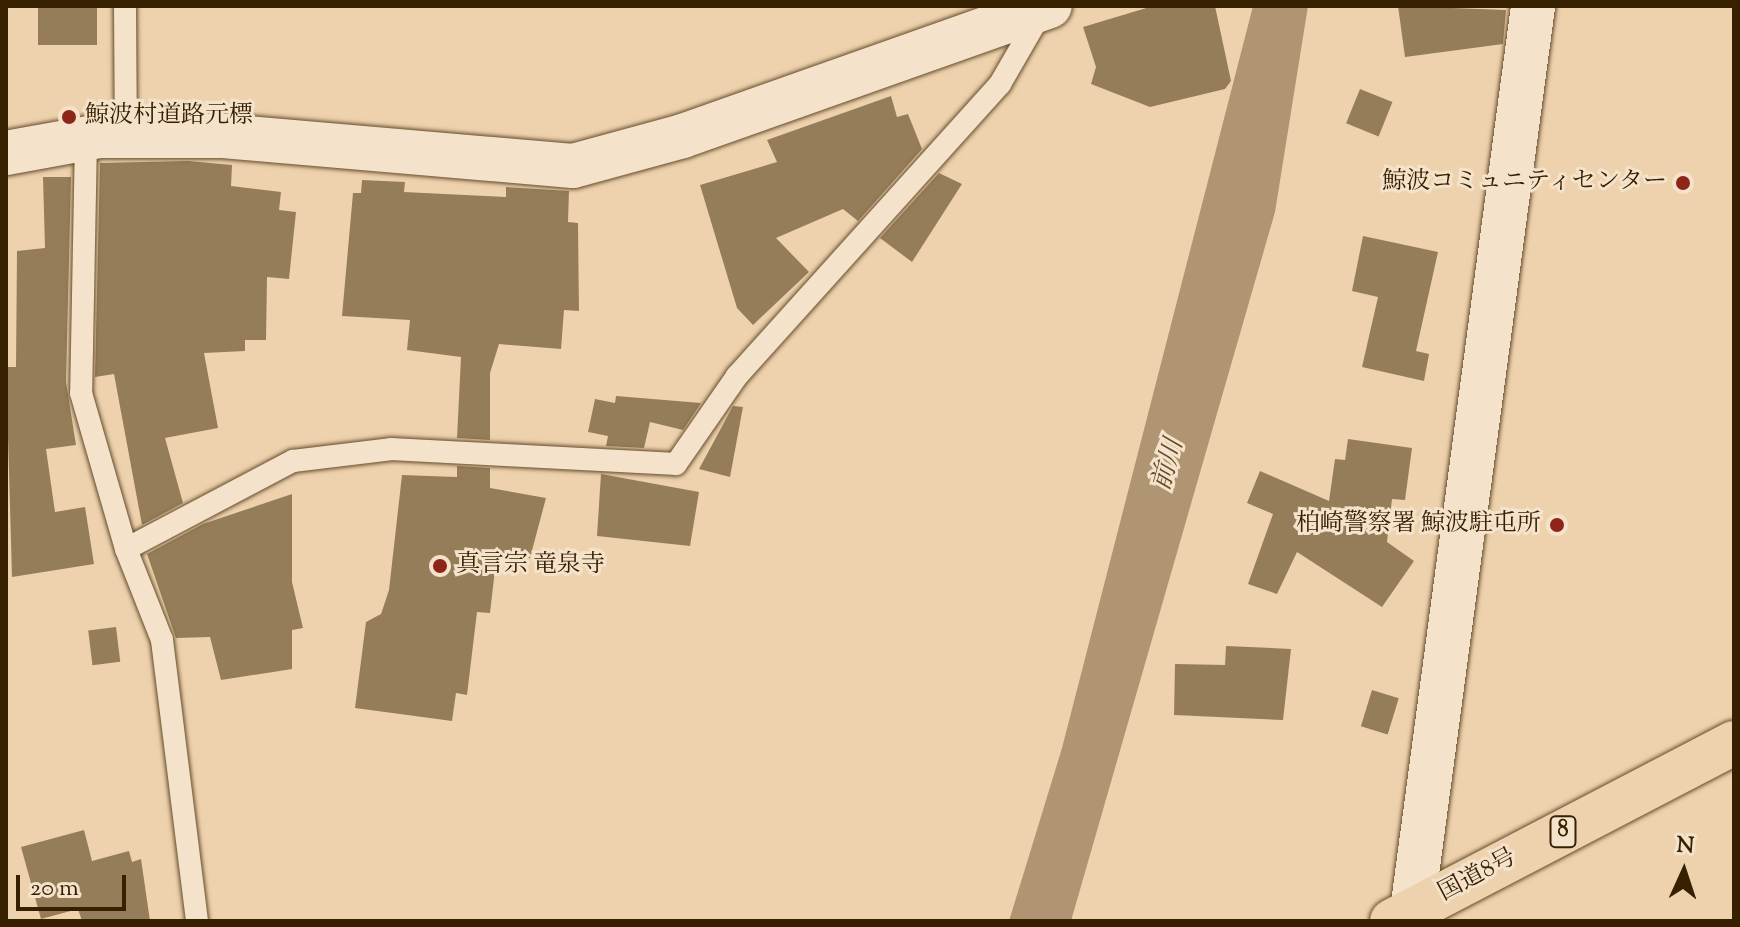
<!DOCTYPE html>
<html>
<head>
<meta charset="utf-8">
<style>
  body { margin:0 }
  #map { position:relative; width:1740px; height:927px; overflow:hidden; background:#eed2ad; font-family:"Sorts Mill Goudy","Noto Serif JP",serif }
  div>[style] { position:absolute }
  .water>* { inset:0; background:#af9572 }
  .building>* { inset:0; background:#967d5a; transform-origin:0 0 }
  .roads { filter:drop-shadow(0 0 2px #644c2b) drop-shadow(0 0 2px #644c2b) }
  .service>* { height:22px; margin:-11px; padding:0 11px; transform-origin:11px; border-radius:11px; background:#f4e2ca }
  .tertiary>* { height:44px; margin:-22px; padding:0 22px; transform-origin:22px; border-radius:22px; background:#f4e2ca }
  .trunk>* { height:44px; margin:-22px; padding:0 22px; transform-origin:22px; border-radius:22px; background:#eed2ad }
  .dots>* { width:22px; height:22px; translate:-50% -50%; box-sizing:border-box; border:4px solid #f4e2ca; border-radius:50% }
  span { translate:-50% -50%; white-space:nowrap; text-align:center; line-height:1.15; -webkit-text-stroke:6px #f4e2ca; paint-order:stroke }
  .shield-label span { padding:2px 6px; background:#f4e2ca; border:2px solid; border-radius:6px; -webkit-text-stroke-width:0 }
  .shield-label { font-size:22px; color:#362000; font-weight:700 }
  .poi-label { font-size:24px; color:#362000 }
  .left { translate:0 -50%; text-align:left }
  .right { translate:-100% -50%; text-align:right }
  .street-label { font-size:24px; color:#362000 }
  .water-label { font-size:26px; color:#604928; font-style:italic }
  .frame { position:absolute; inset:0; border:8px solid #362000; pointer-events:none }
  .north { position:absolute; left:1644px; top:831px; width:80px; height:80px; -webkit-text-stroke:6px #f4e2ca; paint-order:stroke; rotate:3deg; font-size:22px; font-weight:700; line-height:32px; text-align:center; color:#362000 }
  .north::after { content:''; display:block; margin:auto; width:28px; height:36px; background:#362000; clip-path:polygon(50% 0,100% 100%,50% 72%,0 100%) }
  .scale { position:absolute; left:16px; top:875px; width:110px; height:36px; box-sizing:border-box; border:4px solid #362000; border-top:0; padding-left:10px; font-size:24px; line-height:28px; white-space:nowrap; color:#362000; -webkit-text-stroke:6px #f4e2ca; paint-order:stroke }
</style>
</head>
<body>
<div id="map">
  <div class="water">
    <i style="clip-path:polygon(1253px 6px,1308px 6px,1275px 212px,1071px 921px,1009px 921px,1062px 748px)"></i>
  </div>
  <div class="building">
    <i style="left:38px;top:6px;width:59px;height:39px"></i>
    <i style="clip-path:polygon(1153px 6px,1215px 6px,1231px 81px,1225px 89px,1150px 107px,1091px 84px,1096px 67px,1083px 27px)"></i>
    <i style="clip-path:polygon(1398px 6px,1506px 10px,1503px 44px,1405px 57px)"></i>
    <i style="left:1360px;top:89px;width:35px;height:37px;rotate:22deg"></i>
    <i style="clip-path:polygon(891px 96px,897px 117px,908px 114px,922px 149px,858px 221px,843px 209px,776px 238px,809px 272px,753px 325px,737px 308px,700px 185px,777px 162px,767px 140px)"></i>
    <i style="clip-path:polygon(188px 161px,232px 165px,231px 186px,281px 192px,279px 210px,296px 212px,289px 279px,267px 277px,266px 340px,245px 340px,245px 351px,204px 353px,218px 428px,165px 438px,183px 503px,142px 525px,114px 374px,95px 377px,100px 163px)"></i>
    <i style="clip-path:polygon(939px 173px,962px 184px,912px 262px,880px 238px)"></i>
    <i style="clip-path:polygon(43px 177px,71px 177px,66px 382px,76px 445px,46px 449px,55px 512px,85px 507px,94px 564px,12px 577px,6px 367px,16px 367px,17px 251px,45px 248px)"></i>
    <i style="clip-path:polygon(362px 180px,405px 182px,404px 192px,506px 197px,506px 187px,569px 191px,568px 222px,578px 223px,579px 311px,564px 310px,561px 349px,499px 344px,490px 373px,490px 440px,457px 438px,461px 357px,407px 350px,410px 320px,342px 316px,353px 193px,361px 193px)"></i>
    <i style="clip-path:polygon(1363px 236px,1438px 252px,1416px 351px,1429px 354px,1424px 381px,1362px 367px,1378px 297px,1352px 291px)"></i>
    <i style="clip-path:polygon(616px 396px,701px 403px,683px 430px,650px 422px,644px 448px,606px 446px,608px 436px,588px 432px,595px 399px,615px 403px)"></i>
    <i style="clip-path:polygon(733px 406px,743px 407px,730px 477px,699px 469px)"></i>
    <i style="clip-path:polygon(1348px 439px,1412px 448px,1405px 500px,1392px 499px,1387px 542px,1414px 561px,1382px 607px,1297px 552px,1277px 594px,1248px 584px,1273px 514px,1247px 503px,1260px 471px,1329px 501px,1335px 459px,1345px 460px)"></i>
    <i style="clip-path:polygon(457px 466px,490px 468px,490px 488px,546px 498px,530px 558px,497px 552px,490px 613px,477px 612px,467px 695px,456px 693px,452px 721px,355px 708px,366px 622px,381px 614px,389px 590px,402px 475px,457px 477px)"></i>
    <i style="clip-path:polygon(601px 474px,699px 492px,690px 546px,597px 536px)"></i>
    <i style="clip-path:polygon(292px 494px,292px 582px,303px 628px,292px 630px,292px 669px,221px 680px,210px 637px,176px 638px,147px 554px,203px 524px)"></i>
    <i style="left:116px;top:627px;width:35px;height:28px;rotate:83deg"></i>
    <i style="clip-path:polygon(1226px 646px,1291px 649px,1283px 720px,1174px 715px,1175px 664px,1225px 665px)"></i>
    <i style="left:1372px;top:690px;width:28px;height:38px;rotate:17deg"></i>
    <i style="clip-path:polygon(84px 830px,92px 861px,129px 851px,132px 862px,141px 859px,150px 921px,82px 921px,78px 909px,41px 919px,21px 847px)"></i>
  </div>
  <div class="roads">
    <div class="service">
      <i style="left:125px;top:6px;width:129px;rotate:89.6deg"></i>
      <i style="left:86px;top:139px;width:254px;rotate:91.1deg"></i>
      <i style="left:81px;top:393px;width:162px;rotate:73.9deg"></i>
      <i style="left:126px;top:549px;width:98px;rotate:68.4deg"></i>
      <i style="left:162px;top:640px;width:283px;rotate:82.9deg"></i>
      <i style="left:126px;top:549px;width:189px;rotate:-27.8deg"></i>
      <i style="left:293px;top:461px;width:100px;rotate:-6.9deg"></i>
      <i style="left:392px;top:449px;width:284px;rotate:3deg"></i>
      <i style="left:676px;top:464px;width:107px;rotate:-55.3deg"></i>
      <i style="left:737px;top:376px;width:393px;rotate:-48deg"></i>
      <i style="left:1000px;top:84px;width:82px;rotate:-60deg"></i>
    </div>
    <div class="tertiary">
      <i style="left:6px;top:153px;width:96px;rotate:-10.3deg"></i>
      <i style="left:100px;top:136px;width:123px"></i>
      <i style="left:223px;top:136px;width:351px;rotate:4.9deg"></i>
      <i style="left:573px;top:166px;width:114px;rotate:-15.3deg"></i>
      <i style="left:683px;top:136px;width:389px;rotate:-19.5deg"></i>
      <i style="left:1412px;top:911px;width:913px;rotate:-82.38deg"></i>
    </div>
    <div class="trunk">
      <i style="left:1392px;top:921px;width:386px;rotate:-27.5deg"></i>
    </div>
  </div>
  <div class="dots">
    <i style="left:69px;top:117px;background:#8f2418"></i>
    <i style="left:1683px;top:183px;background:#8f2418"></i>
    <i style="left:1557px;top:525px;background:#8f2418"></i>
    <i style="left:440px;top:566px;background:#8f2418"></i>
  </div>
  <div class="shield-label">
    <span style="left:1563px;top:832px">8</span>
  </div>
  <div class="poi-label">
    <span class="left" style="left:85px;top:117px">鯨波村道路元標</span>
    <span class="right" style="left:1667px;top:183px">鯨波コミュニティセンター</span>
    <span class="right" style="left:1541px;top:525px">柏崎警察署 鯨波駐屯所</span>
    <span class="left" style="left:456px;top:566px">真言宗 竜泉寺</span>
  </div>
  <div class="street-label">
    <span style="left:1478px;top:876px;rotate:-28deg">国道8号</span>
  </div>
  <div class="water-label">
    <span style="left:1169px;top:465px;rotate:-74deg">前川</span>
  </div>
  <div class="frame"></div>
  <div class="north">N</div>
  <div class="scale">20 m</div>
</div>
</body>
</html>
